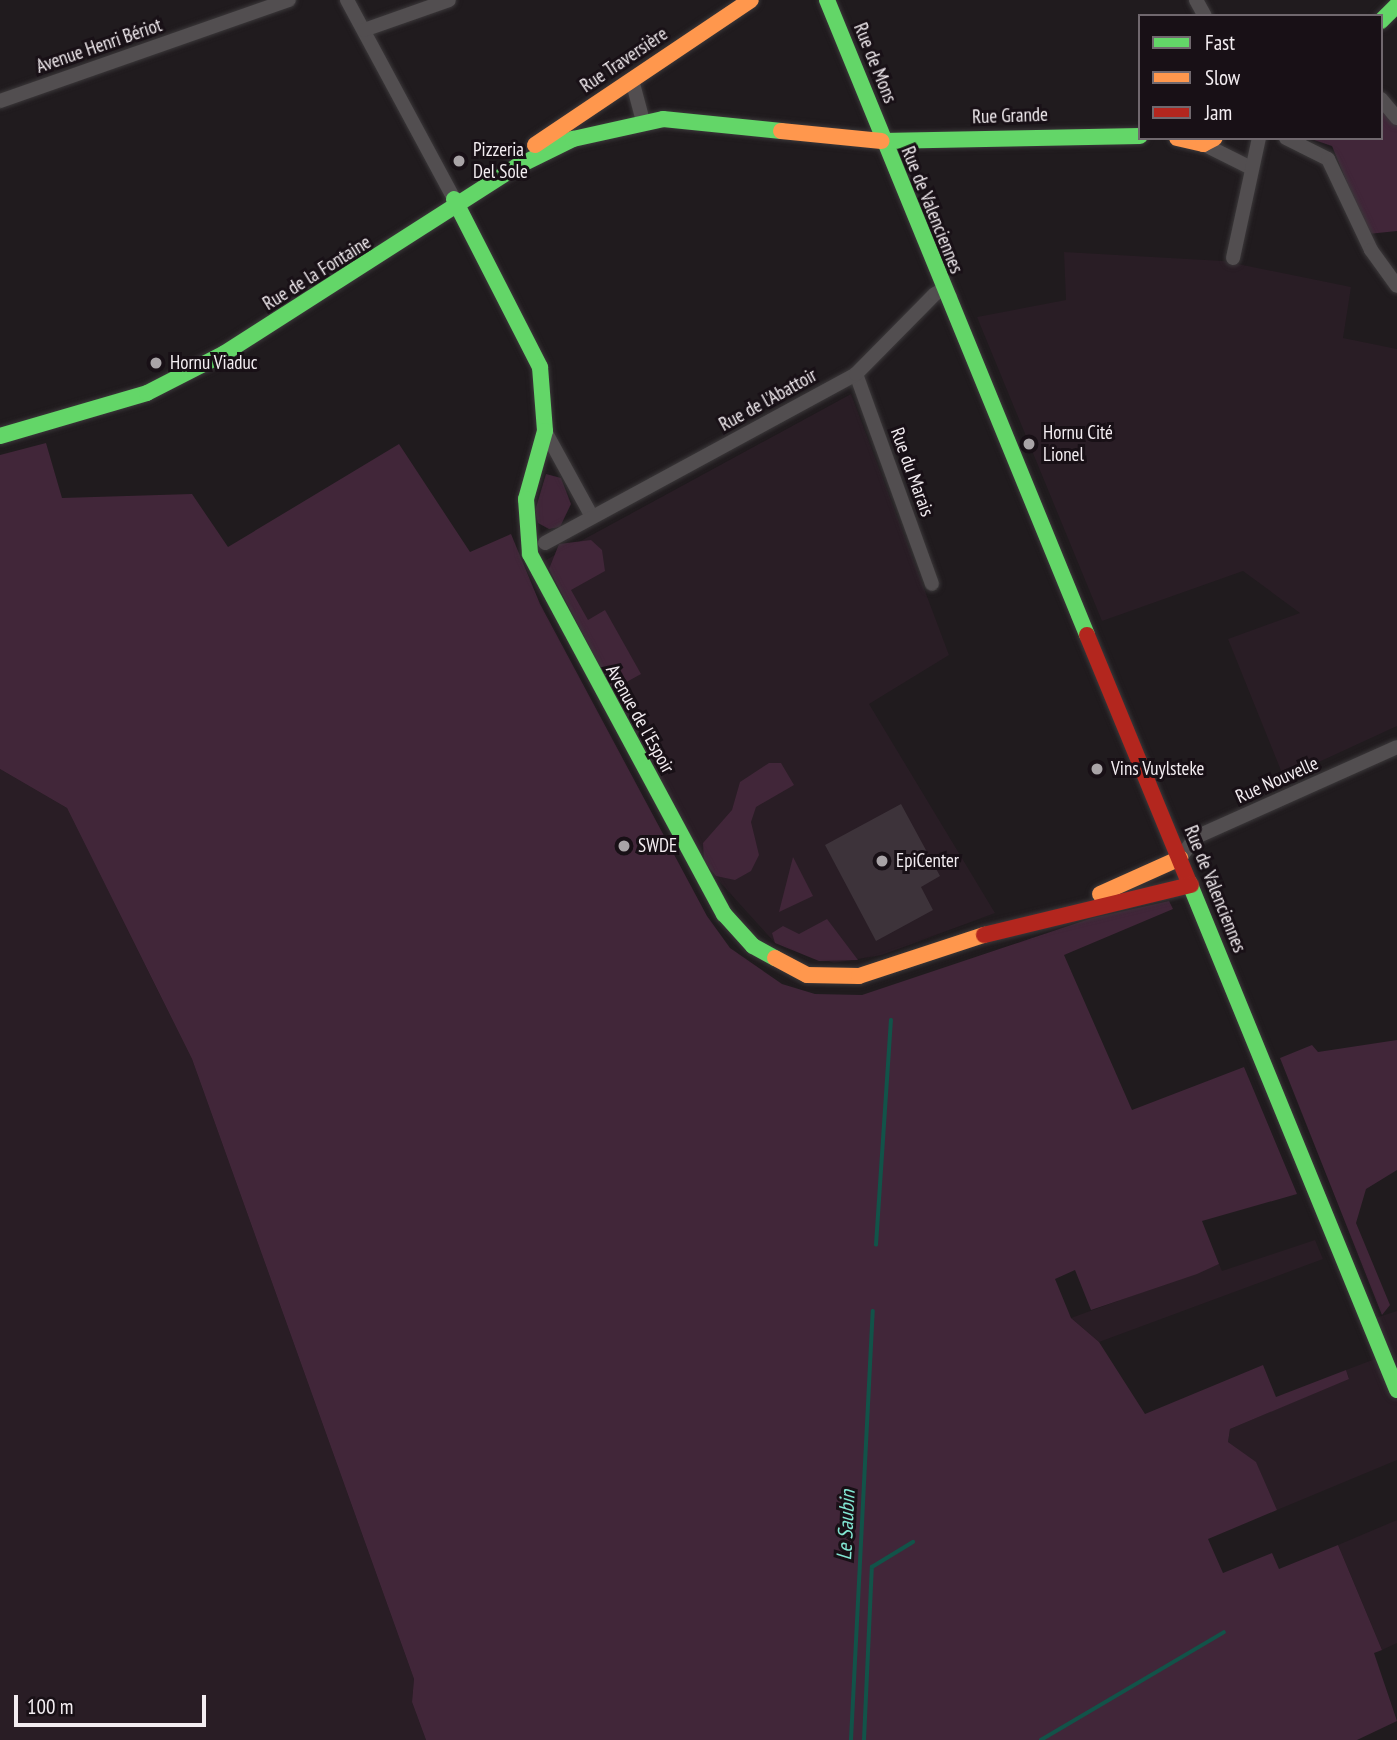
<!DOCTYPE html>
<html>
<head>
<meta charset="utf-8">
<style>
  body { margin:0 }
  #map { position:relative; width:1397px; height:1740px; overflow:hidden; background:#201b1e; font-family:"PT Sans Narrow",sans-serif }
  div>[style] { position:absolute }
  .built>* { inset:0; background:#291d25 }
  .green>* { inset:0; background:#412639 }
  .stream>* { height:3.5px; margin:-1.75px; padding:0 1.75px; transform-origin:1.75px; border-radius:1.75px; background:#125349 }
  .building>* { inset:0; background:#3d333a }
  .roads { filter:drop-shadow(0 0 2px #3b383a) drop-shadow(0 0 2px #3b383a) }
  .street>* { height:14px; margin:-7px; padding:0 7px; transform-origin:7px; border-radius:7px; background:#524e50 }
  .fast>* { height:16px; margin:-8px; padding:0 8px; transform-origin:8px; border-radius:8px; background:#63d668 }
  .slow>* { height:16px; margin:-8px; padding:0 8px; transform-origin:8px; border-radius:8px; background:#ff974d }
  .jam>* { height:16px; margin:-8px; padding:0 8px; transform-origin:8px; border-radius:8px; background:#b3261e }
  .dots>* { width:19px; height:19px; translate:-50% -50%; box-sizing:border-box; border:4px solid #181016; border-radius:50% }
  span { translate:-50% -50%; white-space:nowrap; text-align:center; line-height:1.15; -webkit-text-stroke:6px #181016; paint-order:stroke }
  .street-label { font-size:19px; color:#f3edf1 }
  .poi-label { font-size:19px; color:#f3edf1 }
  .left { translate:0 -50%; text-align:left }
  .water-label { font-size:21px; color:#82e7d3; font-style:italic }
  .legend { position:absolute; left:1138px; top:14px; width:245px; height:126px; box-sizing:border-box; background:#181016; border:2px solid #70686e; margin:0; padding:9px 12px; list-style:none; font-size:21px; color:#f3edf1 }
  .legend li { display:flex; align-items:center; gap:14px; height:35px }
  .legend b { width:35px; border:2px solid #70686e }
  .scale { position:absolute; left:14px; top:1695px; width:192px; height:32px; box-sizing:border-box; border:4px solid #f3edf1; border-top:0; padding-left:9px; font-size:21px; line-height:24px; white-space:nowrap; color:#f3edf1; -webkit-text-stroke:5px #181016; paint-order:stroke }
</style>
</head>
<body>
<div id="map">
  <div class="built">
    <i style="clip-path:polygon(1064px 252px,1223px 261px,1351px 287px,1343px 338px,1397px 349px,1397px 726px,1284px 778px,1228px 639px,1300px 613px,1243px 571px,1102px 621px,977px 317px,1066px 300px)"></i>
    <i style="clip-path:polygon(851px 394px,949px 655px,869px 704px,995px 913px,882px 955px,834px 963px,775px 943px,709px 870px,544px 561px)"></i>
    <i style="clip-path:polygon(0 769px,67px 808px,192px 1059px,414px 1679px,412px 1702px,426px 1740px,0 1740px)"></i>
    <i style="clip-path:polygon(1315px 1240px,1323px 1259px,1099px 1342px,1071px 1318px,1219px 1264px,1222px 1271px)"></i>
    <i style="clip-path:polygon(1397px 1311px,1397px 1460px,1277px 1510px,1256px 1463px,1228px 1442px,1230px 1429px,1349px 1378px,1346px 1370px,1383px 1356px,1369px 1320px)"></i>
    <i style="clip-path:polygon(1397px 1520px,1397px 1643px,1382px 1650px,1338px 1545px)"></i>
  </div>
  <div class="green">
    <i style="clip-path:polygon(1381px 105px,1397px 124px,1397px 231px,1368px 234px,1332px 146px,1308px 138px,1381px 138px)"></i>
    <i style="clip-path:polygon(46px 443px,62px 498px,192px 494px,228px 547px,399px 444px,470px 552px,511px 534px,540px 604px,707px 916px,730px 948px,782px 984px,815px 994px,862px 995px,1092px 918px,1169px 901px,1173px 909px,1064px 955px,1132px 1110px,1244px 1067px,1297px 1194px,1202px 1221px,1219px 1264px,1197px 1274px,1091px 1310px,1075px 1270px,1055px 1279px,1071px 1318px,1099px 1342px,1145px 1414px,1263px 1365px,1276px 1397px,1346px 1370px,1349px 1379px,1230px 1429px,1228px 1442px,1256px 1462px,1277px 1510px,1208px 1539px,1223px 1573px,1272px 1553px,1279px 1569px,1338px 1545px,1382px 1650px,1374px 1653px,1397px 1721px,1357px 1740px,426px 1740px,412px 1702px,414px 1679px,192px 1059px,67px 808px,0 769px,0 455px)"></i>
    <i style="clip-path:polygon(546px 474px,561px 478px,571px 504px,560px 527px,549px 529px,538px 523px,535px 511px)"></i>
    <i style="clip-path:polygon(591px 540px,602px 550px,605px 571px,571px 590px,588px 620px,605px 610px,641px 674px,612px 690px,549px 569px,559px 544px)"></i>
    <i style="clip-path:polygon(769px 763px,781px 763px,794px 785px,756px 807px,751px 822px,759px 855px,751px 871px,735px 880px,716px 876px,704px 862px,703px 843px,732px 810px,740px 782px)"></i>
    <i style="clip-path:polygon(793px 857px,813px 896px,779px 912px,781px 904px)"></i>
    <i style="clip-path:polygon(827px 919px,858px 960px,819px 961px,775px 943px,772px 933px,783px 926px,799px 934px)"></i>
    <i style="clip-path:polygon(1397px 1040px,1397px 1170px,1366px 1189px,1356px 1223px,1390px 1305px,1382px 1315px,1280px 1058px,1312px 1045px,1318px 1052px)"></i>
  </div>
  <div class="stream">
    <i style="left:876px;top:1245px;width:225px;rotate:-86.2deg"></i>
    <i style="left:851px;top:1740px;width:429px;rotate:-87.1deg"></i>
    <i style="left:864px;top:1740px;width:173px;rotate:-87.4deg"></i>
    <i style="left:872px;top:1567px;width:48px;rotate:-31.4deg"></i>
    <i style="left:1041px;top:1740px;width:212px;rotate:-30.5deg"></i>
  </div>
  <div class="building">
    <i style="clip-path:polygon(901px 804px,940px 876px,921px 887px,933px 910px,876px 941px,825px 845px)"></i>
  </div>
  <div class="roads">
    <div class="street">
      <i style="left:347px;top:0;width:226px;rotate:61.7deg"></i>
      <i style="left:1196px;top:0;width:18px;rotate:61deg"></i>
      <i style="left:364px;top:30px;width:90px;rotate:-19.4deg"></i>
      <i style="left:632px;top:80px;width:42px;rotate:75deg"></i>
      <i style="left:1381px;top:99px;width:25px;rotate:50deg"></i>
      <i style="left:0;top:101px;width:306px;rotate:-19.3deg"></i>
      <i style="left:1286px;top:138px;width:47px;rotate:26.6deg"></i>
      <i style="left:1328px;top:159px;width:101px;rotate:64.7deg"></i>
      <i style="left:1371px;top:250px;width:44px;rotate:54.2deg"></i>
      <i style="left:1203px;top:144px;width:51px;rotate:26.6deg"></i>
      <i style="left:1233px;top:258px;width:123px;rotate:-77.8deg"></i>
      <i style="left:856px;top:374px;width:223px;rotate:70.1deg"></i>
      <i style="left:545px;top:431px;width:98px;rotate:61.3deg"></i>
      <i style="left:545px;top:543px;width:354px;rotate:-28.5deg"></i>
      <i style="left:856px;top:374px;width:112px;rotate:-45.4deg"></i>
      <i style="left:935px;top:294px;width:8px;rotate:-30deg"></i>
      <i style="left:942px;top:290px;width:11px;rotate:41deg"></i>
      <i style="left:1180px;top:858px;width:26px;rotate:-53deg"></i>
      <i style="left:1196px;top:837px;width:220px;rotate:-24.1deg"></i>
    </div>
    <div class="fast">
      <i style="left:827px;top:0;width:686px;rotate:67.73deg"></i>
      <i style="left:1381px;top:21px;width:23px;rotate:-45deg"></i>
      <i style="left:882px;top:141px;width:258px;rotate:-1.1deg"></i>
      <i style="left:454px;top:199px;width:189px;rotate:62.9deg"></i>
      <i style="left:540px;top:367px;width:64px;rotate:85.5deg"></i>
      <i style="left:545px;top:431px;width:71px;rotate:105.6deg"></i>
      <i style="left:526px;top:499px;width:55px;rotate:85.8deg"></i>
      <i style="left:530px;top:554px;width:409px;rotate:61.7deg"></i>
      <i style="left:724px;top:914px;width:43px;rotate:47.8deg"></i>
      <i style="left:753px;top:946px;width:25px;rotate:29deg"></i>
      <i style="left:0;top:436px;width:153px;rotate:-16.3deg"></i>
      <i style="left:147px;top:393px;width:88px;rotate:-27.1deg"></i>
      <i style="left:225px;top:353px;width:345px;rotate:-32.6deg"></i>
      <i style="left:516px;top:167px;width:64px;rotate:-26.2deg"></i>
      <i style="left:573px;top:139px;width:92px;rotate:-12.5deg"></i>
      <i style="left:663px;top:119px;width:119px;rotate:5.8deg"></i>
      <i style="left:1189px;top:882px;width:549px;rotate:67.73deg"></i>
    </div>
    <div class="slow">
      <i style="left:781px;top:131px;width:101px;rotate:5.7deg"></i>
      <i style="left:1177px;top:138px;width:27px;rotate:13deg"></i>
      <i style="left:1203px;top:144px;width:13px;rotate:-27deg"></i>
      <i style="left:535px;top:145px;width:260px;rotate:-33.9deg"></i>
      <i style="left:1100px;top:894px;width:88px;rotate:-24.2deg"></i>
      <i style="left:775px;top:958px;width:36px;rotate:28deg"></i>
      <i style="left:807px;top:975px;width:52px;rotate:1.1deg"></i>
      <i style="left:859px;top:976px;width:132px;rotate:-18.2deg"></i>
    </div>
    <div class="jam">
      <i style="left:1087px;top:635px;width:267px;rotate:67.6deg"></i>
      <i style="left:984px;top:935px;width:213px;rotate:-13.6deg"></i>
    </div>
  </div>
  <div class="dots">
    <i style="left:459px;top:161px;background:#a9a4a7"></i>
    <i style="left:156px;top:363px;background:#a9a4a7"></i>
    <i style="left:1029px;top:444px;background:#a9a4a7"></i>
    <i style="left:1097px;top:769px;background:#a9a4a7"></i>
    <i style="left:624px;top:846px;background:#a9a4a7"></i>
    <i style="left:882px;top:861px;background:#a9a4a7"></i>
  </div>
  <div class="street-label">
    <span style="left:99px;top:46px;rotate:-19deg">Avenue Henri Bériot</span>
    <span style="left:624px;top:60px;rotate:-34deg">Rue Traversière</span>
    <span style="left:875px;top:63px;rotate:68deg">Rue de Mons</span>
    <span style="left:1010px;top:116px;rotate:-2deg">Rue Grande</span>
    <span style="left:932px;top:210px;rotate:68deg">Rue de Valenciennes</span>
    <span style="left:317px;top:273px;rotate:-32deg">Rue de la Fontaine</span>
    <span style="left:768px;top:400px;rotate:-29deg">Rue de l'Abattoir</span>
    <span style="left:912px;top:472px;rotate:70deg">Rue du Marais</span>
    <span style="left:640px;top:719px;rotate:61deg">Avenue de l'Espoir</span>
    <span style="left:1277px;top:780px;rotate:-24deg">Rue Nouvelle</span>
    <span style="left:1215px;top:889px;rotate:68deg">Rue de Valenciennes</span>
  </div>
  <div class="poi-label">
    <span class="left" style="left:473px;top:161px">Pizzeria<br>Del Sole</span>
    <span class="left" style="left:170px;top:363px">Hornu Viaduc</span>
    <span class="left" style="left:1043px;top:444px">Hornu Cité<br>Lionel</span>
    <span class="left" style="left:1111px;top:769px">Vins Vuylsteke</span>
    <span class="left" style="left:638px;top:846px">SWDE</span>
    <span class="left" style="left:896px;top:861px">EpiCenter</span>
  </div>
  <div class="water-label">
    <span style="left:846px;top:1525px;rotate:-87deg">Le Saubin</span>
  </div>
  <ul class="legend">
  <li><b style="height:9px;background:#63d668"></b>Fast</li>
  <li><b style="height:9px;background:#ff974d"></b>Slow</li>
  <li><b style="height:9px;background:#b3261e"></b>Jam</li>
  </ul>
  <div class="scale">100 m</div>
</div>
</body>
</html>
